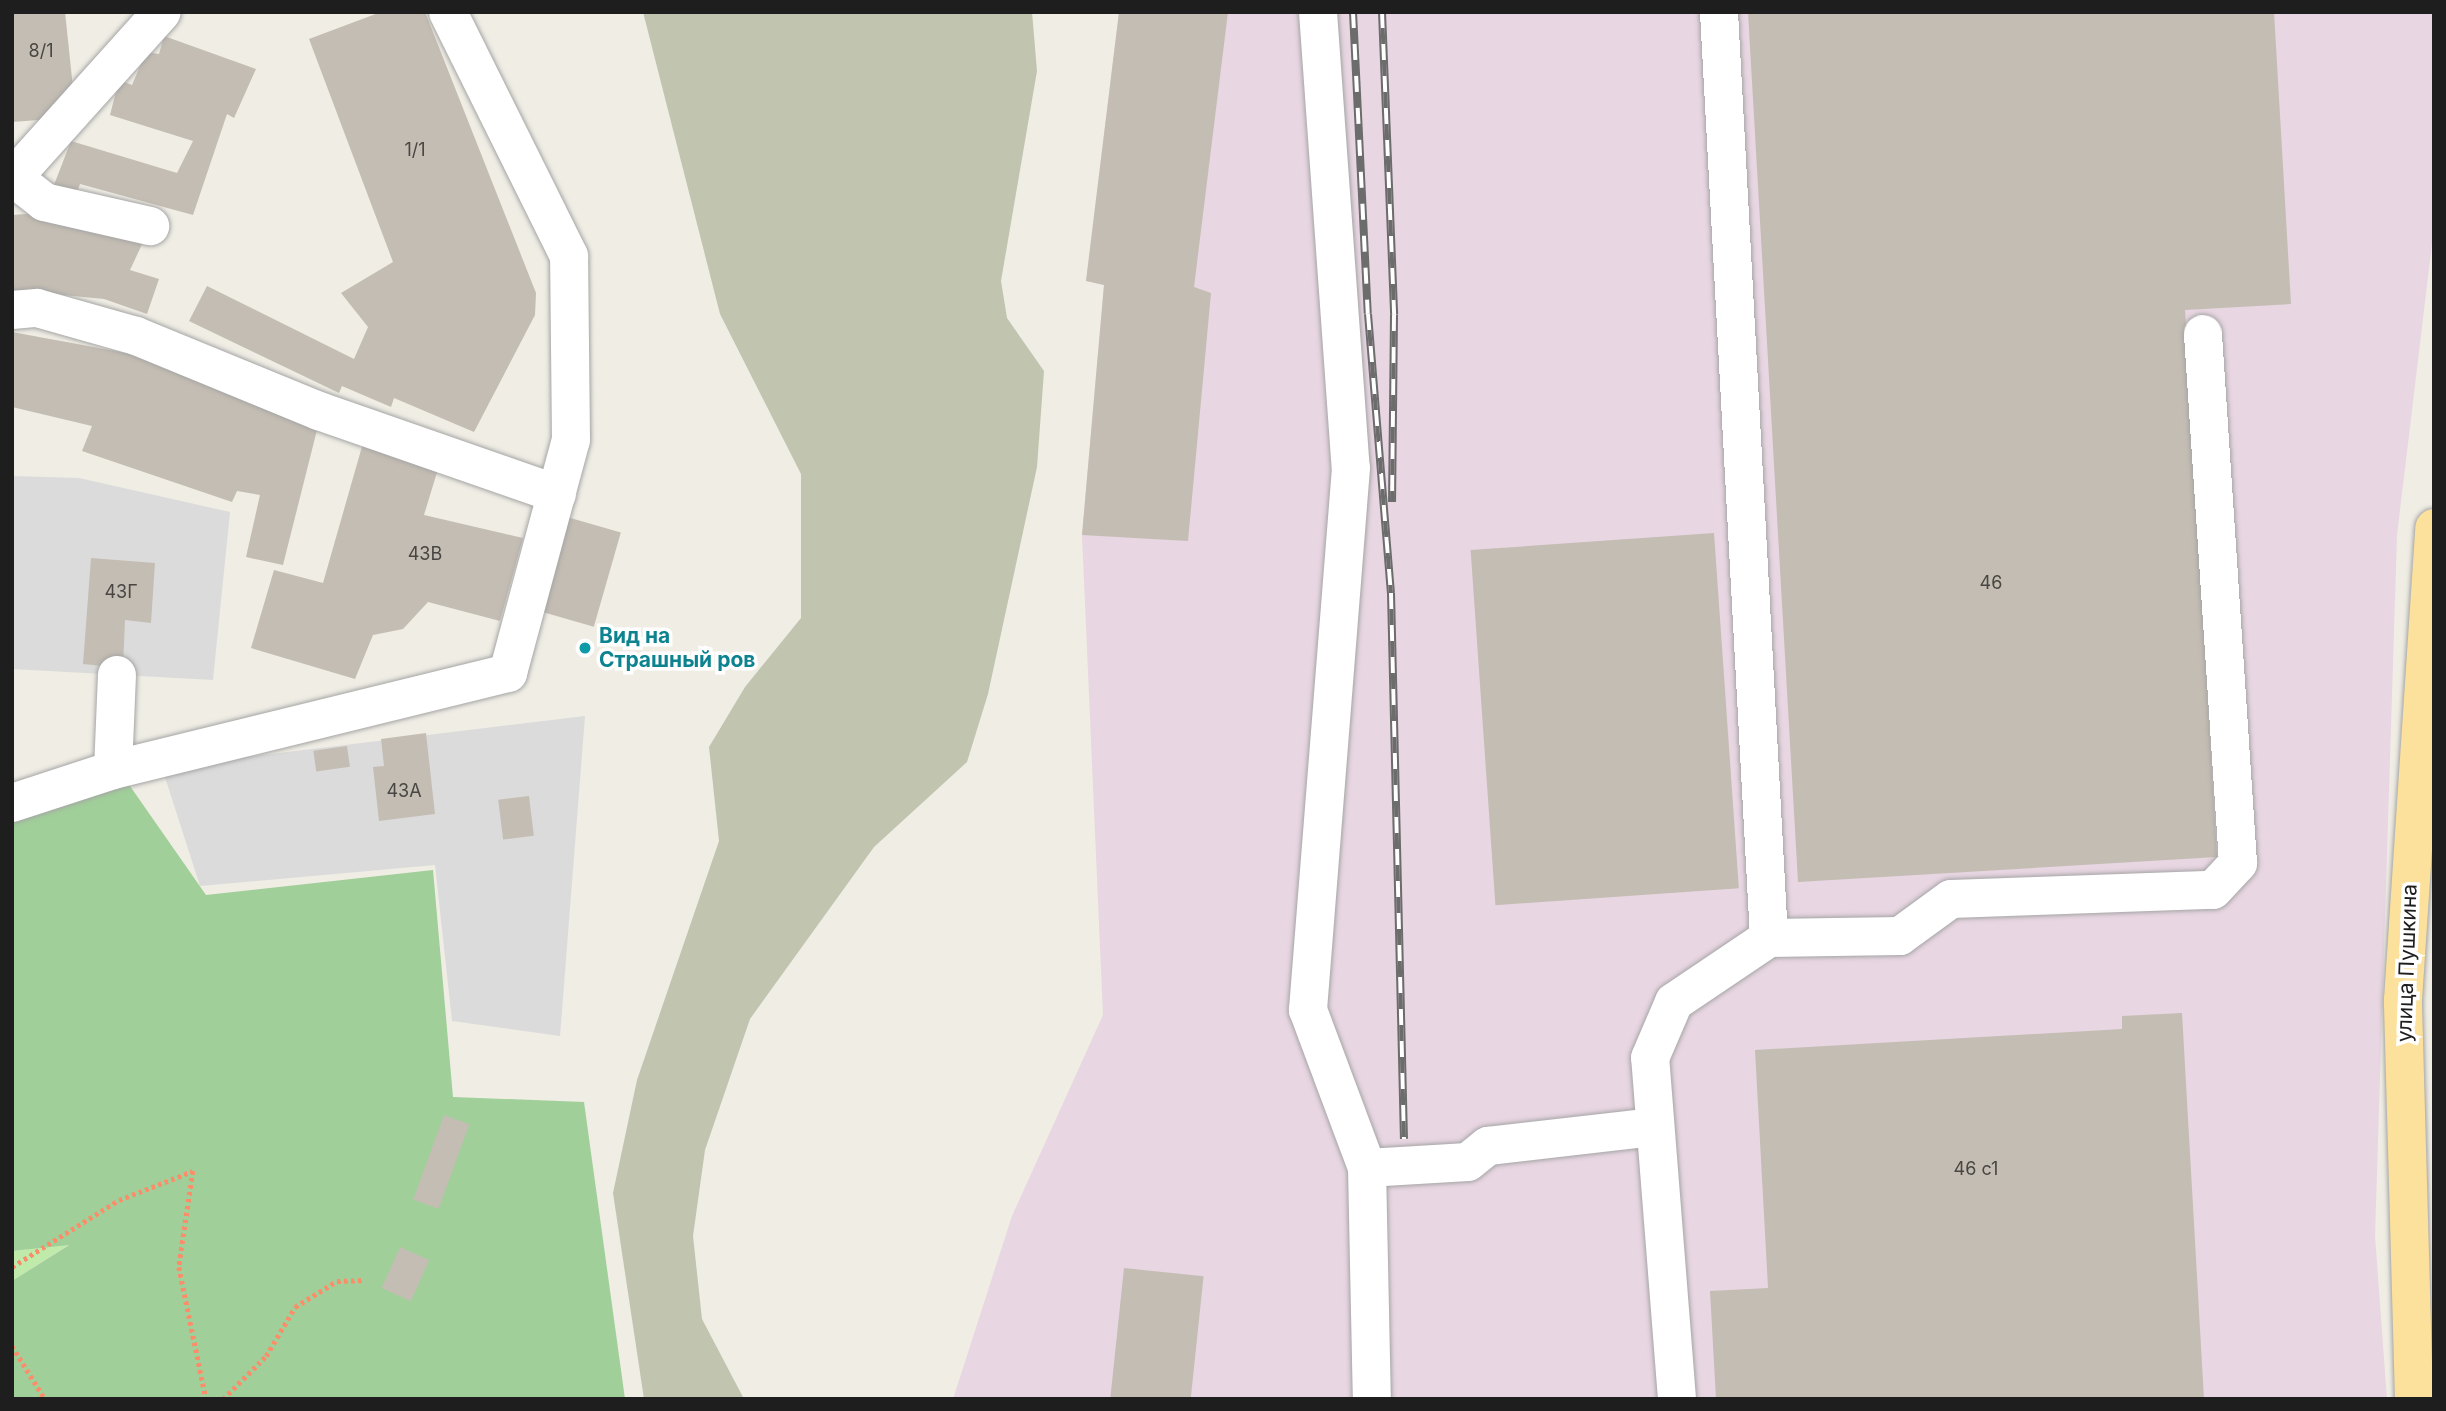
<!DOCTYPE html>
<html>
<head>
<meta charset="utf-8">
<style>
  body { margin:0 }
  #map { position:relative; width:2446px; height:1411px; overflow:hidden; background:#efede4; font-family:Inter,sans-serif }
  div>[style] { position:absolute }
  .residential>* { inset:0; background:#dcdbdb }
  .industrial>* { inset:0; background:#e8d6e2 }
  .construction>* { inset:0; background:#c1c4af }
  .grass>* { inset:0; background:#c0eaaa }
  .forest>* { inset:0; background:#a0cf99 }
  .building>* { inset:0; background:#c4bdb3; transform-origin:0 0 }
  .path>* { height:4.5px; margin-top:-2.25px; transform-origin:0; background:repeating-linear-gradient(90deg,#fa8e6a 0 3.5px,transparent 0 7px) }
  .roads { filter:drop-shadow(0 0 2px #a5a5a5) drop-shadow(0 0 2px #a5a5a5) }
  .minor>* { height:38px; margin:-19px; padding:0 19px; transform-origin:19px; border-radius:19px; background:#fff }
  .major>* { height:38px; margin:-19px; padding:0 19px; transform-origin:19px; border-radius:19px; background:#fce19c }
  .rail>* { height:8px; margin-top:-4px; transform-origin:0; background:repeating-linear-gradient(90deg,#fff 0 16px,#6c6c6c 0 32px); box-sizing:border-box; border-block:2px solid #6c6c6c }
  .dots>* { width:19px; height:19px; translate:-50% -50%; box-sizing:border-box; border:4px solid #fff; border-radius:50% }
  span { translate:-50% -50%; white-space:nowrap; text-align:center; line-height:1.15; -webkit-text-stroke:7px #fff; paint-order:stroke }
  .number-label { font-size:18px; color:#484643 }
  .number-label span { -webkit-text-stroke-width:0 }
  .culture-label { font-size:21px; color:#0d838f; font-weight:700 }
  .left { translate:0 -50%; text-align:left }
  .street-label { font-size:21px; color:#1e1e1e }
  .frame { position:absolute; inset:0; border:14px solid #1e1e1e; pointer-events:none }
</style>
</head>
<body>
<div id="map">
  <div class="residential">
    <i style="clip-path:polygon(12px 476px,79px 478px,230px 512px,213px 680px,12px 669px)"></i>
    <i style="clip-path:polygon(585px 716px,560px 1036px,452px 1021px,435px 865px,200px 886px,164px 774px,205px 762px)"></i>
  </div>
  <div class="industrial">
    <i style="clip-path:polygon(1119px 12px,2434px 12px,2434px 227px,2397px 535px,2375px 1236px,2387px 1399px,953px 1399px,1012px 1216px,1103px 1015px,1082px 535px,1104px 285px,1086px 281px)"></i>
  </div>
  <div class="construction">
    <i style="clip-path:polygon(643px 12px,1032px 12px,1037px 71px,1001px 281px,1007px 318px,1044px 371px,1037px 467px,988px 694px,967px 762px,874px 847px,750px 1019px,705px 1150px,693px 1236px,702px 1319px,744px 1399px,644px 1399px,613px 1193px,637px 1080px,719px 841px,709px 747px,745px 687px,801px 618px,801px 474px,720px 314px)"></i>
  </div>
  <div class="grass">
    <i style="clip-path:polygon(70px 1244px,12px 1281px,12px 1251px)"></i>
  </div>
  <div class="forest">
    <i style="clip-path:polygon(123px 776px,206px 895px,433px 870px,453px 1097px,584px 1102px,625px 1399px,12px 1399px,12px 1281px,69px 1245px,12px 1251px,12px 818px)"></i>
  </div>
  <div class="building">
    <i style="clip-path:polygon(21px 12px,65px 12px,73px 88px,52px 119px,12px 122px,12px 13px)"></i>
    <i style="clip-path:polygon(381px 12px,425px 12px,536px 293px,535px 315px,474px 432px,394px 398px,391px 407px,342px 386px,339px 393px,189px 321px,207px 286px,354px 359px,368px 327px,341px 293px,393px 262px,309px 39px)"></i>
    <i style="clip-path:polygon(1119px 12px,1228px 12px,1194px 287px,1211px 293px,1188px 541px,1082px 535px,1104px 285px,1086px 281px)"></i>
    <i style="clip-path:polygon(1748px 12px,2274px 12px,2291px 304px,2185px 310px,2217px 857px,1798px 882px)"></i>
    <i style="clip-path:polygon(164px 36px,256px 69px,234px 118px,227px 114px,193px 215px,80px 184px,75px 197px,52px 190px,71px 141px,177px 173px,193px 141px,110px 115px,119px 80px,132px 85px,146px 52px,159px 54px)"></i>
    <i style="clip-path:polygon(26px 214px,78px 220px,144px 240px,130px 270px,159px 279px,147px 314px,104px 299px,12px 290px,12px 215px)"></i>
    <i style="clip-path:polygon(12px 332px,164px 360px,319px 422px,283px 565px,246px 557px,260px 495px,237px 491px,232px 502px,82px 451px,92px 426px,12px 407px)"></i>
    <i style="clip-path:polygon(363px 443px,438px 469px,424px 515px,523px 538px,500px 621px,428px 602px,403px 629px,373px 635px,355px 679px,251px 648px,274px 570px,323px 583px)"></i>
    <i style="left:567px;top:517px;width:56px;height:98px;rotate:16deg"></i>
    <i style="left:1714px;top:533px;width:356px;height:244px;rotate:86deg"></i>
    <i style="clip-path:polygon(91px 558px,155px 563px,151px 623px,125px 620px,123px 668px,83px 664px)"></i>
    <i style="clip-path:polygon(426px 733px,435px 814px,379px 821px,373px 767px,384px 766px,381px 739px)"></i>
    <i style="left:347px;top:746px;width:21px;height:34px;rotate:82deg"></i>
    <i style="left:529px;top:796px;width:40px;height:31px;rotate:83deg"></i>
    <i style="clip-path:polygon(2182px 1013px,2204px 1399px,1716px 1399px,1710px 1291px,1768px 1288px,1755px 1050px,2122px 1029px,2122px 1016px)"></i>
    <i style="left:444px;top:1115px;width:27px;height:90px;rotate:20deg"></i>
    <i style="left:400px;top:1247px;width:32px;height:45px;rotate:24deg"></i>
    <i style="left:1124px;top:1268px;width:80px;height:132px;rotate:6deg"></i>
  </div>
  <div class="path">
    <i style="left:12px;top:1267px;width:126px;rotate:-32.1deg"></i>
    <i style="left:119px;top:1200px;width:79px;rotate:-21.4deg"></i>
    <i style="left:193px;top:1171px;width:97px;rotate:98.3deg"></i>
    <i style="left:179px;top:1267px;width:135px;rotate:78.4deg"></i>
    <i style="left:12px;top:1346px;width:62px;rotate:58.1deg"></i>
    <i style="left:223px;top:1399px;width:61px;rotate:-45deg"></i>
    <i style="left:266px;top:1356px;width:57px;rotate:-59.4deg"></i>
    <i style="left:295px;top:1307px;width:49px;rotate:-31.8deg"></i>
    <i style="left:337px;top:1281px;width:27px;rotate:-2deg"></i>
  </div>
  <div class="roads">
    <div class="minor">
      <i style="left:1318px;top:12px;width:457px;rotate:85.9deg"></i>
      <i style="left:1351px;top:468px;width:544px;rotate:94.54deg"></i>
      <i style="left:1308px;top:1010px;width:169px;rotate:69.5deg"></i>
      <i style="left:1367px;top:1168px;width:231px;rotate:88.8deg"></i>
      <i style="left:1719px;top:12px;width:927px;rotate:86.91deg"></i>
      <i style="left:12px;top:179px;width:224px;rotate:-48.1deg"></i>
      <i style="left:15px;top:179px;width:37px;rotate:38deg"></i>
      <i style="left:44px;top:202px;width:109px;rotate:12.8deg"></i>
      <i style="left:12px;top:310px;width:25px;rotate:-5deg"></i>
      <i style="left:37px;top:308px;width:103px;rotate:15.8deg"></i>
      <i style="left:136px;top:336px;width:198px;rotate:22.3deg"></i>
      <i style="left:319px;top:411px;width:252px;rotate:19.2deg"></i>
      <i style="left:113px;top:770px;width:95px;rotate:-87.6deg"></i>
      <i style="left:12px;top:803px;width:106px;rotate:-18.1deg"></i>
      <i style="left:113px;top:770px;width:407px;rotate:-13.8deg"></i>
      <i style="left:508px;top:673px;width:241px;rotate:-74.9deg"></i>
      <i style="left:571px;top:440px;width:184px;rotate:-90.6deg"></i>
      <i style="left:569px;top:256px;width:272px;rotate:-116.4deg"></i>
      <i style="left:1367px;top:1168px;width:101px;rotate:-3.4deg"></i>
      <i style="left:1468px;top:1162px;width:26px;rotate:-39deg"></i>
      <i style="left:1488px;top:1146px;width:168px;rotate:-6.5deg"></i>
      <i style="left:1677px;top:1399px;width:342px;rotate:-94.5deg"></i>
      <i style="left:1650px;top:1058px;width:61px;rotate:-66.8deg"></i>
      <i style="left:1674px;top:1002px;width:115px;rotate:-34deg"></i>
      <i style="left:1769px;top:938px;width:131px;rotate:-0.9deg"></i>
      <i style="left:1900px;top:936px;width:63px;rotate:-36deg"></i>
      <i style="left:1951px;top:899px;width:262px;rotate:-2deg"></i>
      <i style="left:2213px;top:890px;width:37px;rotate:-47deg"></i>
      <i style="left:2238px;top:863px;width:530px;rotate:-93.79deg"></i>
    </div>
    <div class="major">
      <i style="left:2414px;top:1399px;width:399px;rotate:-91.6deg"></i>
      <i style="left:2403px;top:1000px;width:473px;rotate:-86.2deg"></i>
    </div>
  </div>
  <div class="rail">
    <i style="left:1353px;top:12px;width:302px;rotate:87.2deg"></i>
    <i style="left:1368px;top:314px;width:280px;rotate:85.3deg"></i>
    <i style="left:1391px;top:593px;width:546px;rotate:88.64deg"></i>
    <i style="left:1382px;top:12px;width:303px;rotate:87.7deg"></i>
    <i style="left:1394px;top:315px;width:187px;rotate:90.6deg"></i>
  </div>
  <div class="dots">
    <i style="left:585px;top:648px;background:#0f9aa8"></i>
  </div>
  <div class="number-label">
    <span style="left:41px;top:51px">8/1</span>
    <span style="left:415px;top:150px">1/1</span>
    <span style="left:425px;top:554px">43В</span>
    <span style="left:1991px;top:583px">46</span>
    <span style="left:121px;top:592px">43Г</span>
    <span style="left:404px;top:791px">43А</span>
    <span style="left:1976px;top:1169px">46 с1</span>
  </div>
  <div class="culture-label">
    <span class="left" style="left:599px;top:648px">Вид на<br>Страшный ров</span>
  </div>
  <div class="street-label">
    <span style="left:2407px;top:963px;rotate:-88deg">улица Пушкина</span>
  </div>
  <div class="frame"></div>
</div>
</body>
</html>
